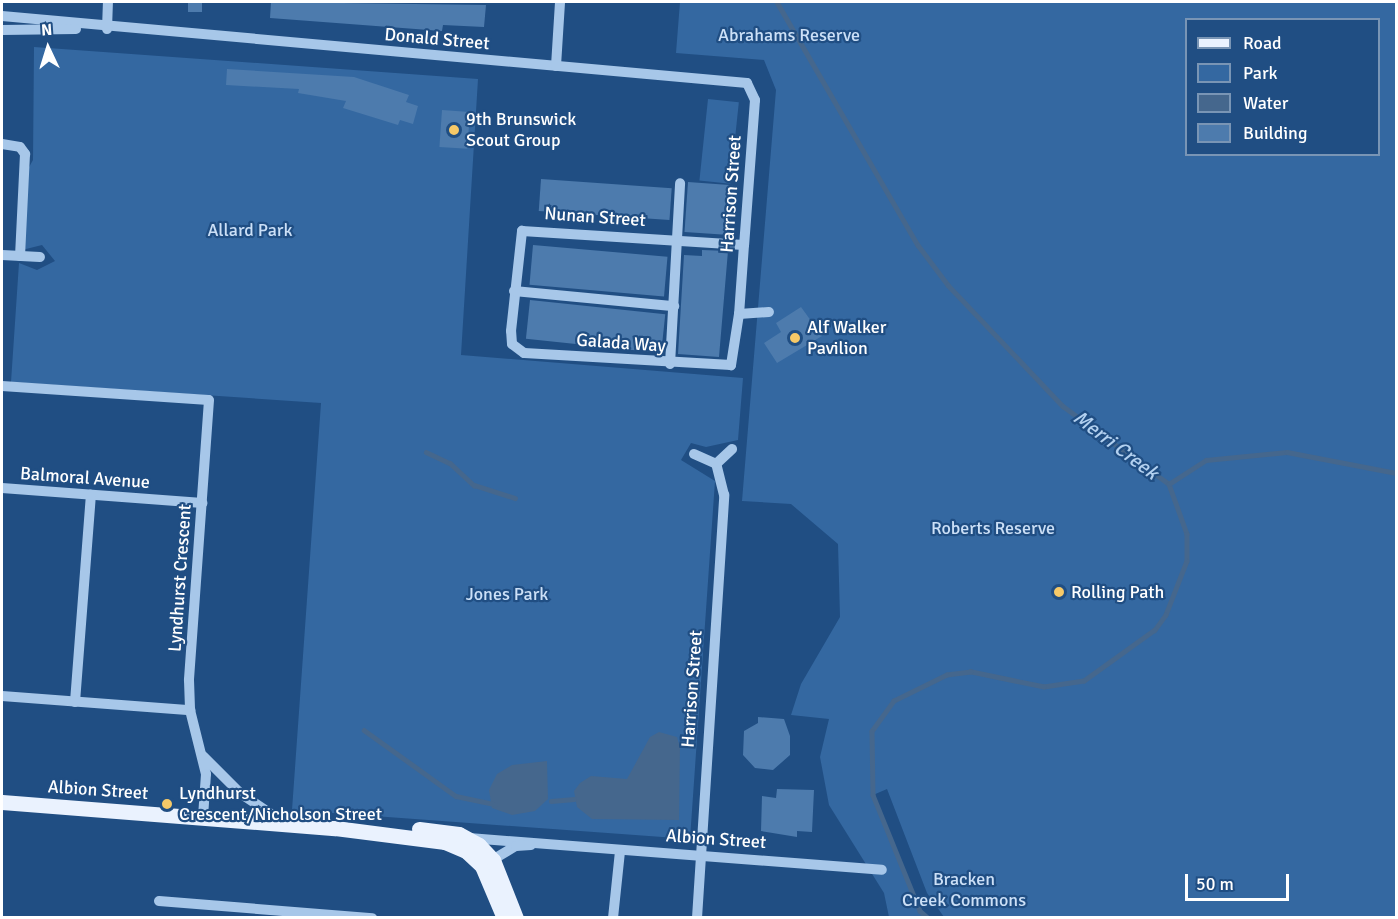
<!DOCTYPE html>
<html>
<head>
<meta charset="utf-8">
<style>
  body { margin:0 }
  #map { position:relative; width:1398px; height:919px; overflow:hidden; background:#204e83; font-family:Signika,sans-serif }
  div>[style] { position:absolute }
  .green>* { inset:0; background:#3468a1; transform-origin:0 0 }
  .water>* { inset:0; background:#45678d }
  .stream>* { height:4.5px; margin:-2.25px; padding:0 2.25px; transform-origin:2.25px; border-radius:2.25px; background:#45678d }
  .building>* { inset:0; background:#4d7bad; transform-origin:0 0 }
  .minor>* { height:10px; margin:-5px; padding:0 5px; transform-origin:5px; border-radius:5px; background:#a7c7e9 }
  .major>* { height:15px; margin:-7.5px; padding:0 7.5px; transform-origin:7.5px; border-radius:7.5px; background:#eaf2fe }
  .dots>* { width:16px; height:16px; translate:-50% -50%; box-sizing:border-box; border:3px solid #204e83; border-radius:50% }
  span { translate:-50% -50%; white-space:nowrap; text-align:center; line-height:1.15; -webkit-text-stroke:4.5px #204e83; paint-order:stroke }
  .park-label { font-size:18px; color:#cce0f7 }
  .street-label { font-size:18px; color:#fff }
  .poi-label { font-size:18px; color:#fff }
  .left { translate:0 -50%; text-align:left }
  .water-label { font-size:20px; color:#b3d1f0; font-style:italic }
  .frame { position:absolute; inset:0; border:3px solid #fff; pointer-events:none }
  .legend { position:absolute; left:1185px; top:18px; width:195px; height:138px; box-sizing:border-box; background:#204e83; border:2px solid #7995b5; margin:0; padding:8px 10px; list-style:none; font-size:18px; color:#fff }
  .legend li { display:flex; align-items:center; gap:12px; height:30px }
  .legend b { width:30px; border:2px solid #7995b5 }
  .north { position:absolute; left:18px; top:18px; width:60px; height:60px; -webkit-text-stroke:4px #204e83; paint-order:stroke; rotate:356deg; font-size:16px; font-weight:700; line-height:24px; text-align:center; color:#fff }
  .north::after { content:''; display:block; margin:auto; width:21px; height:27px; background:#fff; clip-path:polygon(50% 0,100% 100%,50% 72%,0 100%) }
  .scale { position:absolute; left:1185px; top:874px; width:104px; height:27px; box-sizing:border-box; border:3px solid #fff; border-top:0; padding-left:8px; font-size:18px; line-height:21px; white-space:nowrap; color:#fff; -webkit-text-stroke:4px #204e83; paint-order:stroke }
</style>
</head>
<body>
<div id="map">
  <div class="green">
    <i style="clip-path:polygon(evenodd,680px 2px,1396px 2px,1396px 917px,944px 917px,927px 893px,887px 789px,873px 795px,920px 911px,928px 917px,889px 917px,884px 893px,829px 805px,820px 757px,829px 719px,791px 715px,801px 684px,840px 617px,838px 544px,791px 504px,742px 501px,776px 90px,764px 60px,676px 53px,680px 2px,1186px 20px,1378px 20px,1378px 154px,1186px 154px,1186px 20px)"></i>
    <i style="clip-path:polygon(34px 47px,478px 79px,461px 355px,743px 378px,738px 440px,706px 447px,691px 443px,681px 460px,715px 481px,690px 839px,292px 810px,321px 403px,11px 382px,19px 263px,37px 270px,55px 261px,42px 245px,22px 250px,28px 169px,33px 160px)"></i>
    <i style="left:708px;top:99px;width:31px;height:82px;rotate:6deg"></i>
  </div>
  <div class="water">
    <i style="clip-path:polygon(659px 732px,677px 737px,680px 747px,679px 820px,592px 819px,577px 807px,574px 791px,580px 783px,591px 776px,627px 779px,650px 737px)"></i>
    <i style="clip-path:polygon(547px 761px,548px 799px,535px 811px,512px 815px,492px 808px,489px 790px,497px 774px,512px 765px)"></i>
  </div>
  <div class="stream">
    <i style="left:777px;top:2px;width:281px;rotate:59.9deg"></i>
    <i style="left:918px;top:245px;width:50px;rotate:53.1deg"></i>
    <i style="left:948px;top:285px;width:167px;rotate:46.5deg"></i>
    <i style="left:1063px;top:406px;width:132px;rotate:36.3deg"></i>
    <i style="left:1169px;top:484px;width:53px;rotate:70.2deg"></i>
    <i style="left:1187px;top:534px;width:27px;rotate:90deg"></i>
    <i style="left:1187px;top:561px;width:58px;rotate:111.3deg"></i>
    <i style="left:1166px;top:615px;width:19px;rotate:126deg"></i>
    <i style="left:1155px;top:630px;width:87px;rotate:144.3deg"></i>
    <i style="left:1084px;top:681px;width:40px;rotate:171.5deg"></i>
    <i style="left:1044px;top:687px;width:75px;rotate:-168.4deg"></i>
    <i style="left:971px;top:672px;width:24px;rotate:173deg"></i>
    <i style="left:947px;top:675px;width:59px;rotate:153.9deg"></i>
    <i style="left:894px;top:701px;width:37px;rotate:126deg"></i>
    <i style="left:872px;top:731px;width:64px;rotate:89.1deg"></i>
    <i style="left:873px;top:795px;width:125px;rotate:67.9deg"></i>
    <i style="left:920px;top:911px;width:11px;rotate:41deg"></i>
    <i style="left:426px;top:452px;width:26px;rotate:25deg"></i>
    <i style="left:450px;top:463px;width:33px;rotate:43deg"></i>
    <i style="left:474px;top:485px;width:43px;rotate:17.6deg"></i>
    <i style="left:1169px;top:484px;width:44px;rotate:-33deg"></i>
    <i style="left:1206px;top:460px;width:81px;rotate:-5.6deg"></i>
    <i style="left:1287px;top:452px;width:111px;rotate:10.9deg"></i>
    <i style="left:364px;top:730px;width:113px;rotate:35.7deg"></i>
    <i style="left:456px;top:796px;width:40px;rotate:12deg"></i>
    <i style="left:551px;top:801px;width:23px;rotate:-5deg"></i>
  </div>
  <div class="building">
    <i style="left:188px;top:2px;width:14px;height:10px"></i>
    <i style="clip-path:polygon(271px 2px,486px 5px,484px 27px,443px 25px,442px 31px,270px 18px)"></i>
    <i style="clip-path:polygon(227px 69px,354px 77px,409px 95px,406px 102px,418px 106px,413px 124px,400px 120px,398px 125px,343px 108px,346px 101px,298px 93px,299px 89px,226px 85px)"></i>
    <i style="left:442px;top:110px;width:28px;height:37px;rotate:4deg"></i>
    <i style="left:541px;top:179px;width:131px;height:32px;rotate:4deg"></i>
    <i style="left:688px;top:182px;width:45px;height:50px;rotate:4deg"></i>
    <i style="left:533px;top:245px;width:135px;height:40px;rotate:5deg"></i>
    <i style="clip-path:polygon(702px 250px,728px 251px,719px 357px,678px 354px,684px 255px,702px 256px)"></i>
    <i style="left:530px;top:300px;width:136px;height:39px;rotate:6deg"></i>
    <i style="clip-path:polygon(801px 307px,822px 336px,777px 363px,764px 343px,781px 332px,776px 323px)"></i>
    <i style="clip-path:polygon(758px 717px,784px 719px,790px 736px,790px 755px,773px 770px,755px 768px,743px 755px,744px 731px,758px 723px)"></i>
    <i style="clip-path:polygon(777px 789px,814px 790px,812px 832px,797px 831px,797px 837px,761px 831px,762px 796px,776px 798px)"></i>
  </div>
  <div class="minor">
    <i style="left:2px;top:16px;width:748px;rotate:5.14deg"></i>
    <i style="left:747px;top:83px;width:19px;rotate:65deg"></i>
    <i style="left:755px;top:100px;width:145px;rotate:94.3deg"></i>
    <i style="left:744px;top:245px;width:69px;rotate:94.1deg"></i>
    <i style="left:739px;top:314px;width:52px;rotate:98.9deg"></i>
    <i style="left:731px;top:365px;width:207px;rotate:-176.7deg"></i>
    <i style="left:524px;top:353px;width:15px;rotate:-143deg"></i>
    <i style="left:512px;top:344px;width:13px;rotate:-94deg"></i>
    <i style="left:511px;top:331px;width:101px;rotate:-83.7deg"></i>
    <i style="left:522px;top:231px;width:222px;rotate:3.6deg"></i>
    <i style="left:107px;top:29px;width:27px;rotate:-88deg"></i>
    <i style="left:2px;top:30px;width:74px;rotate:-0.8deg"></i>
    <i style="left:556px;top:66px;width:64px;rotate:-86.4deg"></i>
    <i style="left:2px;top:144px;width:18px;rotate:9deg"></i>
    <i style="left:20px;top:147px;width:9px;rotate:54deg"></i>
    <i style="left:25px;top:154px;width:102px;rotate:92.8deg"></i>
    <i style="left:2px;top:255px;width:38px;rotate:3deg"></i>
    <i style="left:514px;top:291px;width:161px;rotate:5.4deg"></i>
    <i style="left:739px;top:314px;width:30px;rotate:-4deg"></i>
    <i style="left:670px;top:364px;width:181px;rotate:-86.8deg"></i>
    <i style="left:2px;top:386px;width:207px;rotate:3.9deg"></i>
    <i style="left:209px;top:400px;width:281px;rotate:94.1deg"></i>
    <i style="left:189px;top:680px;width:30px;rotate:88deg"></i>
    <i style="left:190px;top:710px;width:66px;rotate:76deg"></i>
    <i style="left:206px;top:774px;width:43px;rotate:94deg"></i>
    <i style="left:694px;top:454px;width:24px;rotate:24deg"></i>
    <i style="left:2px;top:488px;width:201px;rotate:4.3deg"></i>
    <i style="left:2px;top:696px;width:189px;rotate:4.3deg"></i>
    <i style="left:75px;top:702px;width:208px;rotate:-85.6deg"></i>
    <i style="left:203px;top:756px;width:52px;rotate:45deg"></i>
    <i style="left:240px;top:793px;width:52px;rotate:34deg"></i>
    <i style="left:469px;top:838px;width:414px;rotate:4.4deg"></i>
    <i style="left:489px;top:862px;width:31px;rotate:-31deg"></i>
    <i style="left:516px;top:846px;width:15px;rotate:-4deg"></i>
    <i style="left:159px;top:901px;width:214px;rotate:4.6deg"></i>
    <i style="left:613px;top:918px;width:67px;rotate:-84deg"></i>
    <i style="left:697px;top:918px;width:424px;rotate:-86.3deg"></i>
    <i style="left:724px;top:495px;width:32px;rotate:-104deg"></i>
    <i style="left:716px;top:464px;width:22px;rotate:-43deg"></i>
  </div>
  <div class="major">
    <i style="left:2px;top:802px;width:334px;rotate:4.5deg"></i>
    <i style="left:335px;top:828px;width:111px;rotate:7.3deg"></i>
    <i style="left:445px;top:842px;width:23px;rotate:23deg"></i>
    <i style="left:466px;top:851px;width:22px;rotate:43deg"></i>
    <i style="left:482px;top:866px;width:56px;rotate:67.1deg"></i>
    <i style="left:419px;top:829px;width:40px;rotate:7.1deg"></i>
    <i style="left:459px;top:834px;width:23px;rotate:29deg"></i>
    <i style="left:479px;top:845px;width:21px;rotate:47deg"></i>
    <i style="left:493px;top:860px;width:62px;rotate:68.4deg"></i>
  </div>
  <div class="dots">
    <i style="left:454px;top:130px;background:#f6c968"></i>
    <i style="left:795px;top:338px;background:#f6c968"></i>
    <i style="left:1059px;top:592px;background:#f6c968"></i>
    <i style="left:167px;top:804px;background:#f6c968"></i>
  </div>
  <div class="park-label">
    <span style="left:789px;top:35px">Abrahams Reserve</span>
    <span style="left:250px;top:230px">Allard Park</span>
    <span style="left:993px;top:528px">Roberts Reserve</span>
    <span style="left:507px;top:594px">Jones Park</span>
    <span style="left:964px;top:890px">Bracken<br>Creek Commons</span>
  </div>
  <div class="street-label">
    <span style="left:437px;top:39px;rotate:5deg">Donald Street</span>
    <span style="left:731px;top:194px;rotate:-86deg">Harrison Street</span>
    <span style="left:595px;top:217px;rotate:4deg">Nunan Street</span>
    <span style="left:621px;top:343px;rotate:4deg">Galada Way</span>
    <span style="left:85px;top:478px;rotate:4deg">Balmoral Avenue</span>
    <span style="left:180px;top:578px;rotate:-86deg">Lyndhurst Crescent</span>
    <span style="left:692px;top:689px;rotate:-86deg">Harrison Street</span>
    <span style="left:98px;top:790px;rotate:4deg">Albion Street</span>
    <span style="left:716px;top:839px;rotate:4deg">Albion Street</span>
  </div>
  <div class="poi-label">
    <span class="left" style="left:466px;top:130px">9th Brunswick<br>Scout Group</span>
    <span class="left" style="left:807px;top:338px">Alf Walker<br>Pavilion</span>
    <span class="left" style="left:1071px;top:592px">Rolling Path</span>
    <span class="left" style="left:179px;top:804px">Lyndhurst<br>Crescent/Nicholson Street</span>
  </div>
  <div class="water-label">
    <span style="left:1116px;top:445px;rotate:37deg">Merri Creek</span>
  </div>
  <div class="frame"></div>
  <ul class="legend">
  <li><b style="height:8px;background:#eaf2fe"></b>Road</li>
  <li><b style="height:16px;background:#3468a1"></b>Park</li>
  <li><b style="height:16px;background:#45678d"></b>Water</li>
  <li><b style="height:16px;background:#4d7bad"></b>Building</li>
  </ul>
  <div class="north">N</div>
  <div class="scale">50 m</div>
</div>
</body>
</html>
